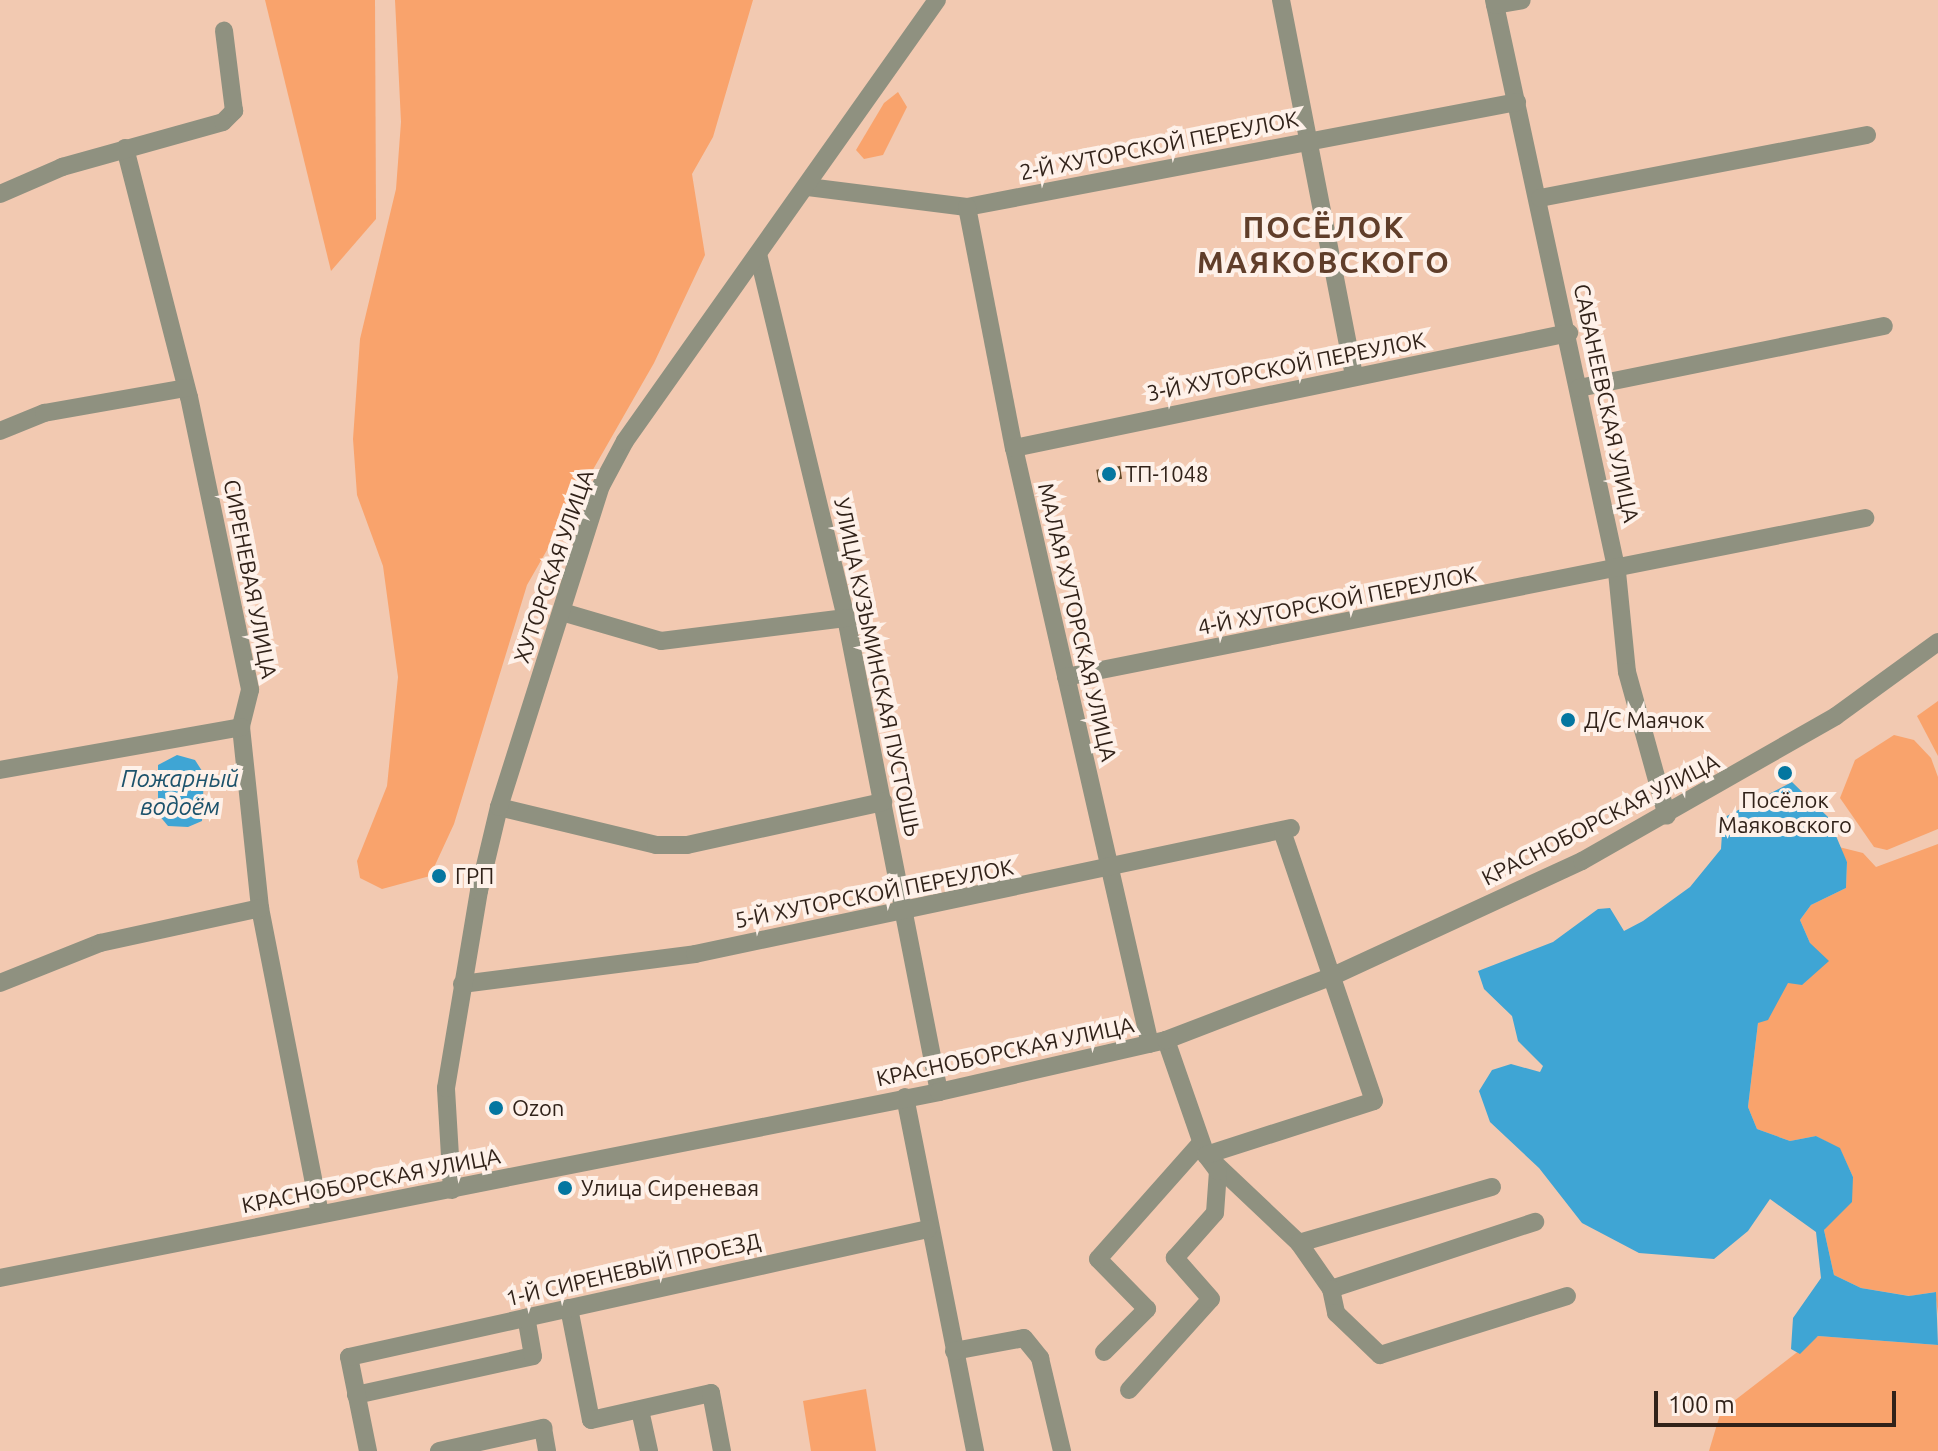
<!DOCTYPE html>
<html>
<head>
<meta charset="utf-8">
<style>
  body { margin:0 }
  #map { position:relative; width:1938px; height:1451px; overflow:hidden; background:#f2c9b1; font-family:Ubuntu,sans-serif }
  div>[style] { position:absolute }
  .green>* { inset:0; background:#f9a36c }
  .water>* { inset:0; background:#3fa5d4 }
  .building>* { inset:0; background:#5e4626; transform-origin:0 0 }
  .minor>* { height:18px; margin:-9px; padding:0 9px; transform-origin:9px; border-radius:9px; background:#8f9180 }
  .dots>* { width:22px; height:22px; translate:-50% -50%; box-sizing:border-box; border:4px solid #fef1e9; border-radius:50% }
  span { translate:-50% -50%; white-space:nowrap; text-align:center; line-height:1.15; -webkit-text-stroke:8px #fef1e9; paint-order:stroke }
  .street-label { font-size:22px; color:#312219 }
  .poi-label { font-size:22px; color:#312219 }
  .left { translate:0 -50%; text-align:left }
  .water-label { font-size:24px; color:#1d536c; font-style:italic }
  .district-label { font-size:30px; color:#603e2a; font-weight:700; letter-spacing:2px }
  .scale { position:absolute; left:1654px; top:1391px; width:242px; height:36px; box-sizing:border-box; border:4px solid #312219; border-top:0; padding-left:10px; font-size:24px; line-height:28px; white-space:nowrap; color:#312219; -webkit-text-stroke:6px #fef1e9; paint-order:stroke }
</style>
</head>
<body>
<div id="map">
  <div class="green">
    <i style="clip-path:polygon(265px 0,375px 0,376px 219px,331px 271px)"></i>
    <i style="clip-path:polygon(395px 0,753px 0,713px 137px,692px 174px,705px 255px,654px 363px,527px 585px,454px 824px,430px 876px,382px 889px,360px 878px,357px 861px,387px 786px,398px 677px,383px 566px,357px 495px,353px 439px,360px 339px,396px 189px,401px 122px)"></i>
    <i style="clip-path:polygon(898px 92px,907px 107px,883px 155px,864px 159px,856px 150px,884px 103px)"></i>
    <i style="clip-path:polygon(1938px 701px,1938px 756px,1917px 716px)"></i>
    <i style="clip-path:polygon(1894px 735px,1914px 740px,1931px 758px,1938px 777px,1938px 829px,1887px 850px,1874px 847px,1840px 798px,1855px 760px)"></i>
    <i style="clip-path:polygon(1938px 844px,1938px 1314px,1935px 1292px,1910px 1296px,1861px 1288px,1834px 1275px,1824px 1230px,1853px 1177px,1840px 1149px,1816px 1136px,1790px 1141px,1757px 1129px,1748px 1107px,1758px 1023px,1810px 943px,1800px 920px,1811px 905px,1846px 888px,1847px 862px,1839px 847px,1863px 853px,1876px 867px)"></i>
    <i style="clip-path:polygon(1818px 1336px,1938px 1345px,1938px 1451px,1709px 1451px,1721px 1411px)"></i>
    <i style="clip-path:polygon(866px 1389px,876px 1451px,811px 1451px,803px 1401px)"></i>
  </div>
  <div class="water">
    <i style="clip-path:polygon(177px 755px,195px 760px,204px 774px,202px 821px,188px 827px,168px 826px,158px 814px,158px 765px)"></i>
    <i style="clip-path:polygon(1792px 782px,1828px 817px,1847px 862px,1846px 888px,1811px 905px,1800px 920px,1810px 943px,1829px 961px,1802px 985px,1788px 983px,1768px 1020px,1758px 1023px,1748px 1107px,1757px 1129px,1790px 1141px,1816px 1136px,1840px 1148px,1853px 1177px,1852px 1202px,1824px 1230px,1834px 1275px,1861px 1288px,1909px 1296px,1936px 1292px,1938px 1345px,1818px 1336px,1800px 1354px,1791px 1349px,1793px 1318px,1821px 1278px,1816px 1232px,1770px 1199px,1748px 1231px,1714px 1259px,1639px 1253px,1582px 1223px,1539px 1168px,1490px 1122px,1479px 1091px,1492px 1070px,1511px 1064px,1540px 1072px,1543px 1066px,1518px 1041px,1512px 1016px,1484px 989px,1478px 971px,1553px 942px,1598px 909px,1610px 908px,1624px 931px,1643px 921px,1690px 887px,1721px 849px,1723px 818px)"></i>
  </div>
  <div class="building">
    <i style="left:1120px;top:466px;width:13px;height:24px;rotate:81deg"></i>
  </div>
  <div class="minor">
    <i style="left:1281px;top:0;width:384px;rotate:79deg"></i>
    <i style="left:1494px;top:0;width:585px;rotate:77.86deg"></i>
    <i style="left:1617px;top:572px;width:100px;rotate:84.3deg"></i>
    <i style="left:1627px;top:672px;width:149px;rotate:74.5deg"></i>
    <i style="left:1495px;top:5px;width:27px;rotate:-10deg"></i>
    <i style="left:125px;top:148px;width:257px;rotate:75.6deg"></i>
    <i style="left:189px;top:397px;width:299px;rotate:78.2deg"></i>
    <i style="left:250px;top:690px;width:38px;rotate:104deg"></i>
    <i style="left:241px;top:727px;width:182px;rotate:84deg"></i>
    <i style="left:260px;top:908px;width:312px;rotate:78.9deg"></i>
    <i style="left:808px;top:187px;width:160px;rotate:7.2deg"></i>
    <i style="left:967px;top:207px;width:560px;rotate:-10.81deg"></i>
    <i style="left:0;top:194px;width:68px;rotate:-23.5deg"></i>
    <i style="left:62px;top:167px;width:167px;rotate:-15.6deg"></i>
    <i style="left:223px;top:122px;width:16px;rotate:-45deg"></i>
    <i style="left:234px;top:111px;width:81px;rotate:-97.1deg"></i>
    <i style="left:1540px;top:198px;width:333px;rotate:-10.9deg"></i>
    <i style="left:967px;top:207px;width:246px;rotate:79deg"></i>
    <i style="left:1014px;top:448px;width:611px;rotate:77.15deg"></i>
    <i style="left:758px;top:254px;width:374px;rotate:76.4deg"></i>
    <i style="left:846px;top:618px;width:483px;rotate:78.9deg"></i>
    <i style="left:1579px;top:388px;width:311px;rotate:-11.5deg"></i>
    <i style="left:0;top:431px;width:48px;rotate:-22.2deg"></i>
    <i style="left:44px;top:413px;width:144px;rotate:-10deg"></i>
    <i style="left:1014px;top:448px;width:567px;rotate:-11.71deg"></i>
    <i style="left:562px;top:612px;width:103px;rotate:16.3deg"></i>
    <i style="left:661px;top:641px;width:186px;rotate:-7.1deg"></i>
    <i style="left:1066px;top:677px;width:815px;rotate:-11.25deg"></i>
    <i style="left:0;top:770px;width:245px;rotate:-10.1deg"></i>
    <i style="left:499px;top:807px;width:162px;rotate:13.6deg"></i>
    <i style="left:656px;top:845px;width:31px"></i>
    <i style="left:687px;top:845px;width:201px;rotate:-12.4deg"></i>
    <i style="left:0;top:983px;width:108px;rotate:-21.8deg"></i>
    <i style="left:100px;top:943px;width:164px;rotate:-12.3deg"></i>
    <i style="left:462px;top:984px;width:235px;rotate:-7.3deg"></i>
    <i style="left:695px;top:954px;width:609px;rotate:-11.94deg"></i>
    <i style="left:1166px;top:1040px;width:122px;rotate:70.8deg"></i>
    <i style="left:1206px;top:1155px;width:128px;rotate:43.4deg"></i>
    <i style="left:1299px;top:1243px;width:201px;rotate:-16.2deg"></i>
    <i style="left:905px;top:1097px;width:361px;rotate:78.8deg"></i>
    <i style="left:452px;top:1190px;width:102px;rotate:-93.4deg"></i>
    <i style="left:446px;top:1088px;width:200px;rotate:-80.5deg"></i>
    <i style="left:479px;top:891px;width:86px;rotate:-76.6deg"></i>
    <i style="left:499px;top:807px;width:337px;rotate:-72.4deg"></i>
    <i style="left:601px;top:486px;width:51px;rotate:-61.9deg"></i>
    <i style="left:625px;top:441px;width:540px;rotate:-54.72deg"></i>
    <i style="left:1299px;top:1243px;width:56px;rotate:55.2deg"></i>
    <i style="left:1331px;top:1289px;width:215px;rotate:-18.2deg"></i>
    <i style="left:0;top:1278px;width:957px;rotate:-11.2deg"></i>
    <i style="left:939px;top:1092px;width:233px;rotate:-12.9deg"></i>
    <i style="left:1166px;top:1040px;width:179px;rotate:-21deg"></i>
    <i style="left:1333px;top:976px;width:274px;rotate:-24.8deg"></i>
    <i style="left:1582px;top:861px;width:292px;rotate:-29.7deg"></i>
    <i style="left:1836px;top:716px;width:126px;rotate:-36deg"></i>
    <i style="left:1331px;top:1289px;width:25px;rotate:78deg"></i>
    <i style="left:1336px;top:1313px;width:61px;rotate:43.7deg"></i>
    <i style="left:1380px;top:1355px;width:196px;rotate:-17.5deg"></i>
    <i style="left:569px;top:1308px;width:114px;rotate:78.9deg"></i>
    <i style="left:591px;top:1420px;width:123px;rotate:-12.7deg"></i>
    <i style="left:711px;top:1393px;width:59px;rotate:79.3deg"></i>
    <i style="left:954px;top:1351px;width:71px;rotate:-10.5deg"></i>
    <i style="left:1024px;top:1338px;width:26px;rotate:51deg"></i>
    <i style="left:1040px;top:1358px;width:96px;rotate:76.7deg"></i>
    <i style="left:1104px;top:1352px;width:61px;rotate:-45deg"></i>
    <i style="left:1147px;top:1309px;width:70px;rotate:-134.4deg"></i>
    <i style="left:1098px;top:1259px;width:154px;rotate:-48.4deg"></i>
    <i style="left:1129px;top:1390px;width:122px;rotate:-48deg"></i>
    <i style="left:1211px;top:1299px;width:55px;rotate:-131.3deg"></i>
    <i style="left:1175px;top:1258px;width:60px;rotate:-48.4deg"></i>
    <i style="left:1215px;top:1213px;width:42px;rotate:-85.9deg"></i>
    <i style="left:1218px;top:1171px;width:20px;rotate:-127deg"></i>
    <i style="left:1206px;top:1155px;width:176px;rotate:-17.8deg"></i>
    <i style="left:1374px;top:1101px;width:282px;rotate:-108.8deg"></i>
    <i style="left:356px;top:1395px;width:181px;rotate:-12.4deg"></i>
    <i style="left:533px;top:1356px;width:39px;rotate:-100deg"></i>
    <i style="left:640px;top:1410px;width:42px;rotate:77.6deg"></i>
    <i style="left:368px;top:1451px;width:96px;rotate:-101.4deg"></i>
    <i style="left:349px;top:1357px;width:593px;rotate:-12.47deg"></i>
    <i style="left:439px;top:1451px;width:107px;rotate:-12.5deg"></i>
    <i style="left:543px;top:1428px;width:23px;rotate:80deg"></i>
  </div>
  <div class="dots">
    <i style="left:1109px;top:474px;background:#0476a0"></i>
    <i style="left:1568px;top:720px;background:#0476a0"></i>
    <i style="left:1785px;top:773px;background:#0476a0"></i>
    <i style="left:439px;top:876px;background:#0476a0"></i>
    <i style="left:496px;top:1108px;background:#0476a0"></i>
    <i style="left:565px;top:1188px;background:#0476a0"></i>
  </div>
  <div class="street-label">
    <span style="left:1159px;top:145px;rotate:-11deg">2-Й ХУТОРСКОЙ ПЕРЕУЛОК</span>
    <span style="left:1286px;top:366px;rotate:-11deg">3-Й ХУТОРСКОЙ ПЕРЕУЛОК</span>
    <span style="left:1607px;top:403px;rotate:78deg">САБАНЕЕВСКАЯ УЛИЦА</span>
    <span style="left:553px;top:566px;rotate:-71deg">ХУТОРСКАЯ УЛИЦА</span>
    <span style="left:251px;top:579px;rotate:79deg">СИРЕНЕВАЯ УЛИЦА</span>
    <span style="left:1337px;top:600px;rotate:-11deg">4-Й ХУТОРСКОЙ ПЕРЕУЛОК</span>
    <span style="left:1078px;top:622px;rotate:77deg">МАЛАЯ ХУТОРСКАЯ УЛИЦА</span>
    <span style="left:878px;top:667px;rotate:78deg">УЛИЦА КУЗЬМИНСКАЯ ПУСТОШЬ</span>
    <span style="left:1600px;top:819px;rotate:-27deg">КРАСНОБОРСКАЯ УЛИЦА</span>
    <span style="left:874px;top:893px;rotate:-11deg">5-Й ХУТОРСКОЙ ПЕРЕУЛОК</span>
    <span style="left:1005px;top:1051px;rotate:-12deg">КРАСНОБОРСКАЯ УЛИЦА</span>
    <span style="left:371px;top:1180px;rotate:-11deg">КРАСНОБОРСКАЯ УЛИЦА</span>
    <span style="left:633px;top:1269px;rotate:-13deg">1-Й СИРЕНЕВЫЙ ПРОЕЗД</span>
  </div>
  <div class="poi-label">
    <span class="left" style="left:1125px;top:474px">ТП-1048</span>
    <span class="left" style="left:1584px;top:720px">Д/С Маячок</span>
    <span style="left:1785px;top:812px">Посёлок<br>Маяковского</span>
    <span class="left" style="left:455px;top:876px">ГРП</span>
    <span class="left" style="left:512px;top:1108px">Ozon</span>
    <span class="left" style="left:581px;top:1188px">Улица Сиреневая</span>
  </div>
  <div class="water-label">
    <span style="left:180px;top:793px">Пожарный<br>водоём</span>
  </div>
  <div class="district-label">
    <span style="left:1324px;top:244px">ПОСЁЛОК<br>МАЯКОВСКОГО</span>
  </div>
  <div class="scale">100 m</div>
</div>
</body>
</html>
